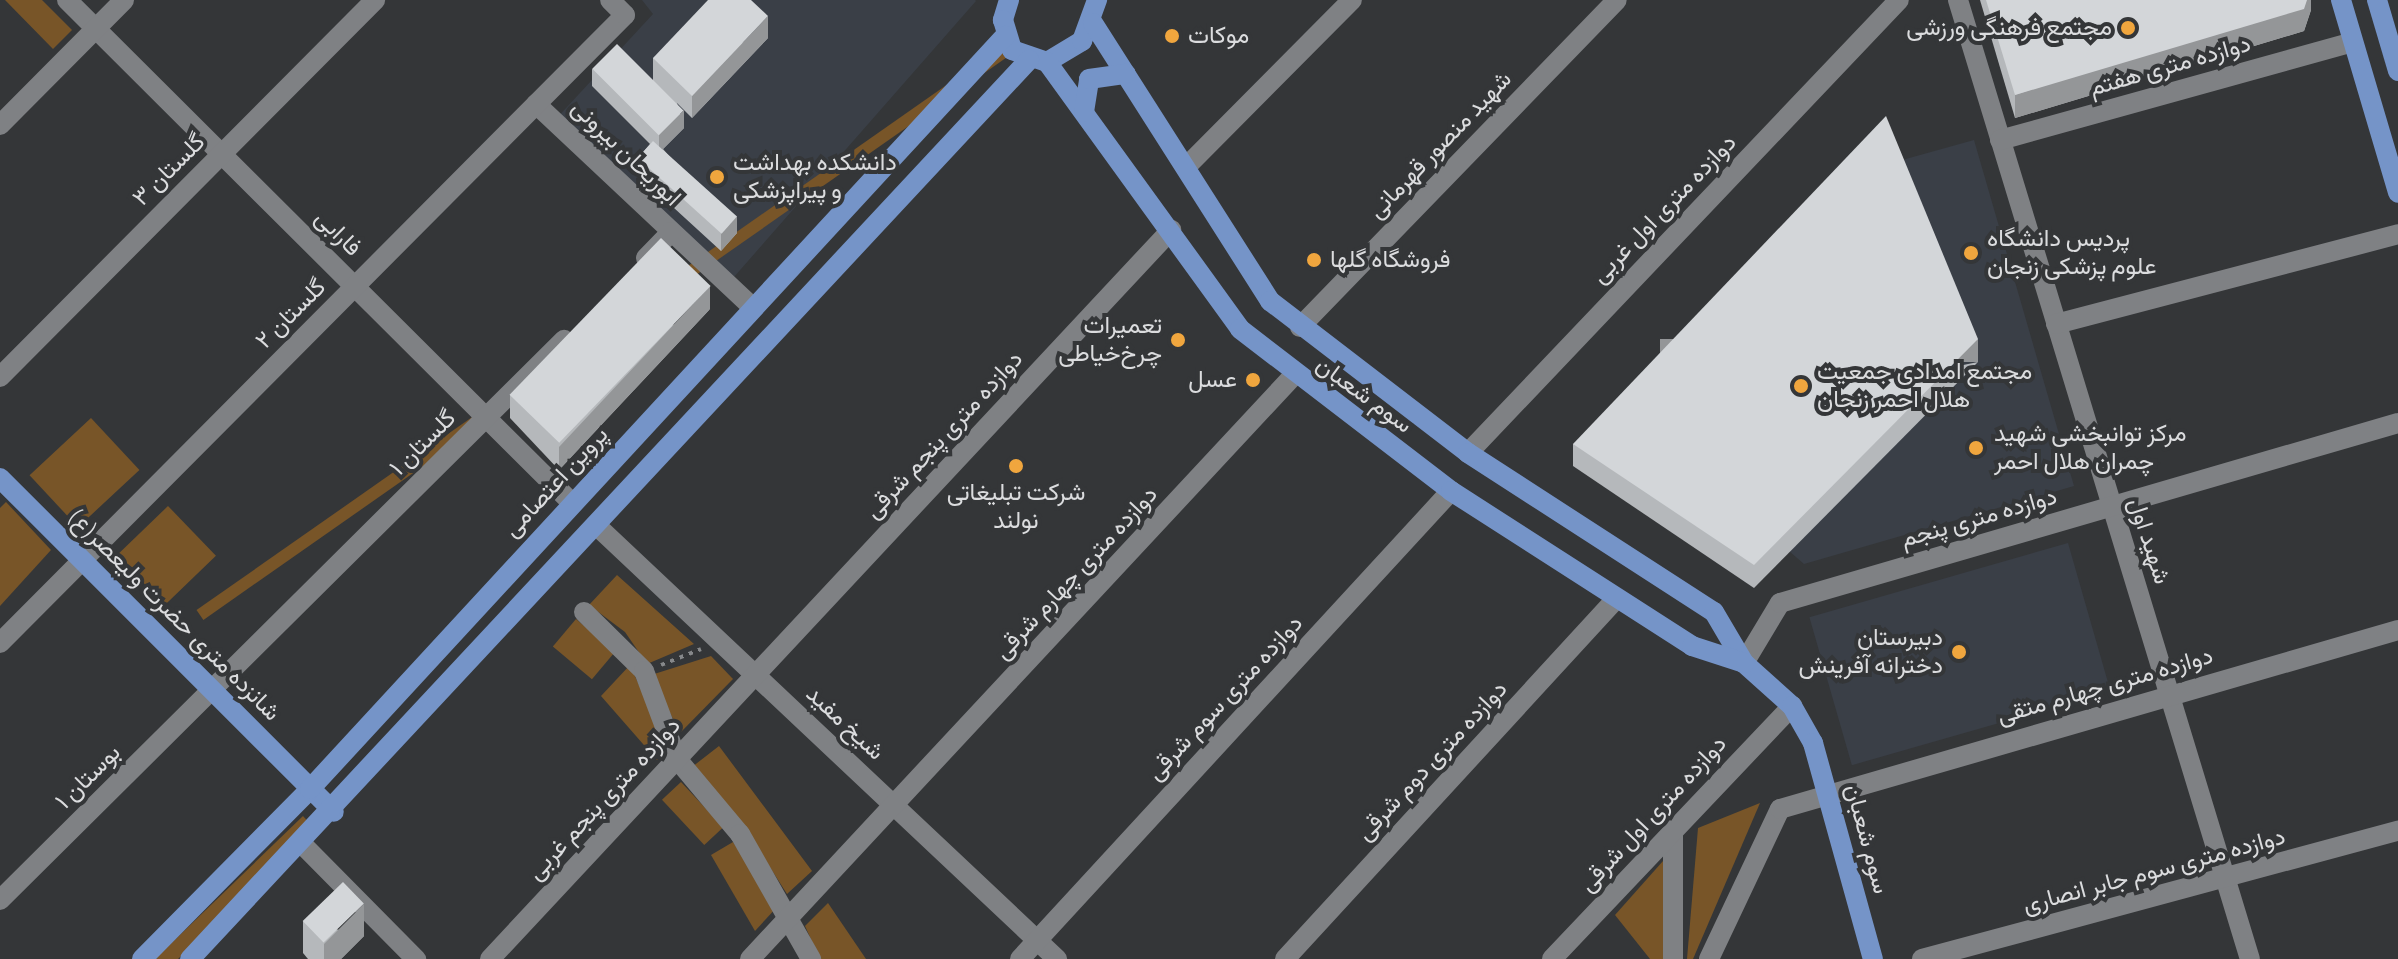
<!DOCTYPE html>
<html>
<head>
<meta charset="utf-8">
<style>
  body { margin:0 }
  #map { position:relative; width:2398px; height:959px; overflow:hidden; background:#343638; font-family:"Source Sans 3",Vazirmatn,sans-serif }
  div>[style] { position:absolute }
  .built>* { inset:0; background:#3a3f47; transform-origin:0 0 }
  .green>* { inset:0; background:#785528; transform-origin:0 0 }
  .path>* { height:4px; margin-top:-2px; transform-origin:0; background:repeating-linear-gradient(90deg,#86888a 0 4px,transparent 0 10px) }
  .minor>* { height:20px; margin:-10px; padding:0 10px; transform-origin:10px; border-radius:10px; background:#7f8184 }
  .major>* { height:20px; margin:-10px; padding:0 10px; transform-origin:10px; border-radius:10px; background:#7594c8 }
  .wall>* { inset:0; background:#b5b8bb }
  .shaded-wall>* { inset:0; background:#949698; transform-origin:0 0 }
  .building>* { inset:0; background:#d3d6d9; transform-origin:0 0 }
  .dots>* { width:22px; height:22px; translate:-50% -50%; box-sizing:border-box; border:4px solid #343638; border-radius:50% }
  span { translate:-50% -50%; white-space:nowrap; text-align:center; line-height:1.15; -webkit-text-stroke:8px #343638; paint-order:stroke }
  .poi-label { font-size:24px; color:#dbdcde }
  .right { translate:-100% -50%; text-align:right }
  .left { translate:0 -50%; text-align:left }
  .street-label { font-size:24px; color:#dbdcde }
</style>
</head>
<body>
<div id="map">
  <div class="built">
    <i style="clip-path:polygon(642px 0,975px 0,976px 1px,727px 285px,554px 121px,653px 14px)"></i>
    <i style="clip-path:polygon(1974px 140px,2074px 486px,1804px 564px,1789px 551px,1895px 162px)"></i>
    <i style="left:2068px;top:543px;width:154px;height:269px;rotate:74deg"></i>
  </div>
  <div class="green">
    <i style="clip-path:polygon(5px 0,42px 0,72px 30px,53px 49px)"></i>
    <i style="left:1005px;top:44px;width:12px;height:987px;rotate:55deg"></i>
    <i style="left:91px;top:418px;width:71px;height:84px;rotate:47deg"></i>
    <i style="clip-path:polygon(6px 502px,51px 550px,0 606px,0 508px)"></i>
    <i style="left:168px;top:506px;width:69px;height:71px;rotate:46deg"></i>
    <i style="clip-path:polygon(617px 575px,694px 644px,647px 664px,625px 632px,589px 605px)"></i>
    <i style="left:576px;top:619px;width:51px;height:36px;rotate:40deg"></i>
    <i style="clip-path:polygon(711px 656px,733px 679px,680px 733px,651px 675px)"></i>
    <i style="clip-path:polygon(630px 665px,667px 747px,657px 760px,601px 696px)"></i>
    <i style="clip-path:polygon(719px 746px,812px 871px,787px 894px,745px 828px,692px 767px)"></i>
    <i style="left:681px;top:782px;width:62px;height:26px;rotate:47deg"></i>
    <i style="clip-path:polygon(1760px 803px,1693px 959px,1687px 959px,1698px 828px)"></i>
    <i style="clip-path:polygon(303px 816px,311px 825px,178px 959px,155px 959px)"></i>
    <i style="clip-path:polygon(733px 842px,777px 907px,755px 931px,711px 855px)"></i>
    <i style="clip-path:polygon(1663px 861px,1667px 959px,1650px 959px,1615px 915px)"></i>
    <i style="clip-path:polygon(828px 903px,866px 959px,820px 959px,805px 926px)"></i>
  </div>
  <div class="path">
    <i style="left:661px;top:665px;width:43px;rotate:-21.8deg"></i>
  </div>
  <div class="minor">
    <i style="left:67px;top:0;width:713px;rotate:44.89deg"></i>
    <i style="left:1958px;top:0;width:1002px;rotate:73.07deg"></i>
    <i style="left:536px;top:104px;width:296px;rotate:43.2deg"></i>
    <i style="left:0;top:125px;width:176px;rotate:-45.2deg"></i>
    <i style="left:2000px;top:140px;width:366px;rotate:-15.5deg"></i>
    <i style="left:1187px;top:166px;width:234px;rotate:-45.2deg"></i>
    <i style="left:646px;top:258px;width:36px;rotate:-46deg"></i>
    <i style="left:2056px;top:324px;width:354px;rotate:-14.7deg"></i>
    <i style="left:1300px;top:327px;width:455px;rotate:-45.9deg"></i>
    <i style="left:0;top:377px;width:532px;rotate:-45.15deg"></i>
    <i style="left:1468px;top:453px;width:625px;rotate:-46.43deg"></i>
    <i style="left:597px;top:526px;width:632px;rotate:43.27deg"></i>
    <i style="left:584px;top:612px;width:84px;rotate:44.5deg"></i>
    <i style="left:644px;top:671px;width:94px;rotate:69.4deg"></i>
    <i style="left:677px;top:759px;width:98px;rotate:50deg"></i>
    <i style="left:740px;top:834px;width:144px;rotate:60.4deg"></i>
    <i style="left:0;top:643px;width:886px;rotate:-45.14deg"></i>
    <i style="left:625px;top:15px;width:21px;rotate:-135deg"></i>
    <i style="left:1744px;top:663px;width:70px;rotate:-59deg"></i>
    <i style="left:1780px;top:603px;width:644px;rotate:-16.24deg"></i>
    <i style="left:1673px;top:830px;width:129px;rotate:90deg"></i>
    <i style="left:303px;top:845px;width:161px;rotate:45.3deg"></i>
    <i style="left:0;top:900px;width:795px;rotate:-44.8deg"></i>
    <i style="left:490px;top:959px;width:998px;rotate:-46.95deg"></i>
    <i style="left:750px;top:959px;width:798px;rotate:-47.03deg"></i>
    <i style="left:1020px;top:959px;width:636px;rotate:-47.36deg"></i>
    <i style="left:1285px;top:959px;width:490px;rotate:-47.4deg"></i>
    <i style="left:1552px;top:959px;width:349px;rotate:-46.5deg"></i>
    <i style="left:1709px;top:959px;width:166px;rotate:-64.7deg"></i>
    <i style="left:1780px;top:809px;width:643px;rotate:-16.15deg"></i>
    <i style="left:1922px;top:959px;width:493px;rotate:-15.1deg"></i>
  </div>
  <div class="major">
    <i style="left:1009px;top:0;width:21px;rotate:107deg"></i>
    <i style="left:1003px;top:20px;width:31px;rotate:73deg"></i>
    <i style="left:1012px;top:50px;width:37px;rotate:19deg"></i>
    <i style="left:1047px;top:62px;width:41px;rotate:-31deg"></i>
    <i style="left:1082px;top:41px;width:44px;rotate:-69.9deg"></i>
    <i style="left:2341px;top:0;width:201px;rotate:73.5deg"></i>
    <i style="left:2377px;top:0;width:74px;rotate:73.5deg"></i>
    <i style="left:1093px;top:23px;width:330px;rotate:57.5deg"></i>
    <i style="left:1270px;top:301px;width:250px;rotate:37.5deg"></i>
    <i style="left:1468px;top:453px;width:293px;rotate:32.9deg"></i>
    <i style="left:1714px;top:612px;width:59px;rotate:59.5deg"></i>
    <i style="left:1744px;top:663px;width:64px;rotate:41.9deg"></i>
    <i style="left:1792px;top:706px;width:43px;rotate:60.4deg"></i>
    <i style="left:1813px;top:743px;width:224px;rotate:74.5deg"></i>
    <i style="left:1047px;top:62px;width:329px;rotate:54.1deg"></i>
    <i style="left:1240px;top:329px;width:266px;rotate:37.5deg"></i>
    <i style="left:1451px;top:491px;width:287px;rotate:32.7deg"></i>
    <i style="left:1692px;top:646px;width:55px;rotate:18.1deg"></i>
    <i style="left:1084px;top:112px;width:33px;rotate:-81deg"></i>
    <i style="left:1089px;top:79px;width:37px;rotate:-8deg"></i>
    <i style="left:0;top:478px;width:472px;rotate:45deg"></i>
    <i style="left:142px;top:959px;width:239px;rotate:-45.3deg"></i>
    <i style="left:310px;top:789px;width:1025px;rotate:-47.29deg"></i>
    <i style="left:190px;top:959px;width:1230px;rotate:-46.98deg"></i>
  </div>
  <div class="wall">
    <i style="clip-path:polygon(1980px 0,2311px 0,2311px 10px,2304px 31px,2015px 118px)"></i>
    <i style="clip-path:polygon(768px 38px,692px 118px,677px 103px,684px 128px,663px 149px,737px 233px,721px 251px,638px 175px,638px 158px,650px 144px,592px 86px,592px 69px,653px 80px,653px 58px)"></i>
    <i style="clip-path:polygon(710px 309px,559px 470px,510px 418px,510px 395px)"></i>
    <i style="clip-path:polygon(1978px 362px,1754px 588px,1573px 466px,1573px 444px)"></i>
    <i style="clip-path:polygon(303px 921px,364px 936px,341px 959px,308px 959px,303px 953px)"></i>
  </div>
  <div class="shaded-wall">
    <i style="clip-path:polygon(2307px 0,2311px 0,2311px 10px,2304px 31px,2015px 118px,2015px 95px)"></i>
    <i style="clip-path:polygon(768px 16px,768px 38px,692px 118px,692px 96px)"></i>
    <i style="clip-path:polygon(684px 110px,684px 128px,659px 153px,659px 135px)"></i>
    <i style="clip-path:polygon(737px 216px,737px 233px,721px 251px,721px 233px)"></i>
    <i style="clip-path:polygon(710px 286px,710px 309px,559px 470px,559px 447px)"></i>
    <i style="left:1978px;top:339px;width:23px;height:318px;rotate:90deg"></i>
    <i style="clip-path:polygon(364px 904px,364px 936px,341px 959px,324px 959px,324px 944px)"></i>
  </div>
  <div class="building">
    <i style="clip-path:polygon(708px 0,751px 0,768px 16px,692px 96px,653px 58px)"></i>
    <i style="clip-path:polygon(1986px 0,2307px 0,2304px 9px,2015px 95px)"></i>
    <i style="left:617px;top:44px;width:94px;height:35px;rotate:45deg"></i>
    <i style="clip-path:polygon(1886px 116px,1978px 339px,1754px 565px,1573px 444px)"></i>
    <i style="left:653px;top:141px;width:113px;height:23px;rotate:42deg"></i>
    <i style="left:661px;top:238px;width:69px;height:218px;rotate:44deg"></i>
    <i style="left:343px;top:882px;width:30px;height:56px;rotate:46deg"></i>
  </div>
  <div class="dots">
    <i style="left:2128px;top:28px;background:#f0a63e"></i>
    <i style="left:1172px;top:36px;background:#f0a63e"></i>
    <i style="left:717px;top:177px;background:#f0a63e"></i>
    <i style="left:1971px;top:253px;background:#f0a63e"></i>
    <i style="left:1314px;top:260px;background:#f0a63e"></i>
    <i style="left:1178px;top:340px;background:#f0a63e"></i>
    <i style="left:1253px;top:380px;background:#f0a63e"></i>
    <i style="left:1801px;top:386px;background:#f0a63e"></i>
    <i style="left:1976px;top:448px;background:#f0a63e"></i>
    <i style="left:1016px;top:466px;background:#f0a63e"></i>
    <i style="left:1959px;top:652px;background:#f0a63e"></i>
  </div>
  <div class="poi-label">
    <span class="right" style="left:2112px;top:28px">مجتمع فرهنگی ورزشی</span>
    <span class="left" style="left:1188px;top:36px">موکات</span>
    <span class="left" style="left:733px;top:177px">دانشکده بهداشت<br>و پیراپزشکی</span>
    <span class="left" style="left:1987px;top:253px">پردیس دانشگاه<br>علوم پزشکى زنجان</span>
    <span class="left" style="left:1330px;top:260px">فروشگاه گلها</span>
    <span class="right" style="left:1162px;top:340px">تعمیرات<br>چرخ‌خیاطی</span>
    <span class="left" style="left:1817px;top:386px">مجتمع امدادی جمعیت<br>هلال احمر زنجان</span>
    <span class="right" style="left:1237px;top:380px">عسل</span>
    <span class="left" style="left:1994px;top:448px">مرکز توانبخشی شهید<br>چمران هلال احمر</span>
    <span style="left:1016px;top:507px">شرکت تبلیغاتی<br>نولند</span>
    <span class="right" style="left:1943px;top:652px">دبیرستان<br>دخترانه آفرینش</span>
  </div>
  <div class="street-label">
    <span style="left:2170px;top:66px;rotate:-16deg">دوازده متری هفتم</span>
    <span style="left:1440px;top:145px;rotate:-46deg">شهید منصور قهرمانی</span>
    <span style="left:626px;top:153px;rotate:44deg">ابوریحان بیرونی</span>
    <span style="left:169px;top:170px;rotate:-45deg">گلستان ۳</span>
    <span style="left:1664px;top:209px;rotate:-46deg">دوازده متری اول غربی</span>
    <span style="left:338px;top:233px;rotate:45deg">فارابی</span>
    <span style="left:291px;top:314px;rotate:-45deg">گلستان ۲</span>
    <span style="left:1364px;top:395px;rotate:36deg">سوم شعبان</span>
    <span style="left:944px;top:435px;rotate:-47deg">دوازده متری پنجم شرقی</span>
    <span style="left:423px;top:443px;rotate:-45deg">گلستان ۱</span>
    <span style="left:556px;top:482px;rotate:-47deg">پروین اعتصامی</span>
    <span style="left:1979px;top:518px;rotate:-16deg">دوازده متری پنجم</span>
    <span style="left:2149px;top:541px;rotate:72deg">شهید اول</span>
    <span style="left:1076px;top:573px;rotate:-47deg">دوازده متری چهارم شرقی</span>
    <span style="left:174px;top:615px;rotate:45deg">شانزده متری حضرت ولیعصر(ع)</span>
    <span style="left:2105px;top:686px;rotate:-16deg">دوازده متری چهارم متقی</span>
    <span style="left:1225px;top:698px;rotate:-47deg">دوازده متری سوم شرقی</span>
    <span style="left:845px;top:723px;rotate:43deg">شیخ مفید</span>
    <span style="left:1432px;top:761px;rotate:-47deg">دوازده متری دوم شرقی</span>
    <span style="left:88px;top:777px;rotate:-45deg">بوستان ۱</span>
    <span style="left:604px;top:799px;rotate:-47deg">دوازده متری پنجم غربی</span>
    <span style="left:1653px;top:814px;rotate:-47deg">دوازده متری اول شرقی</span>
    <span style="left:1867px;top:839px;rotate:75deg">سوم شعبان</span>
    <span style="left:2154px;top:871px;rotate:-15deg">دوازده متری سوم جابر انصاری</span>
  </div>
</div>
</body>
</html>
